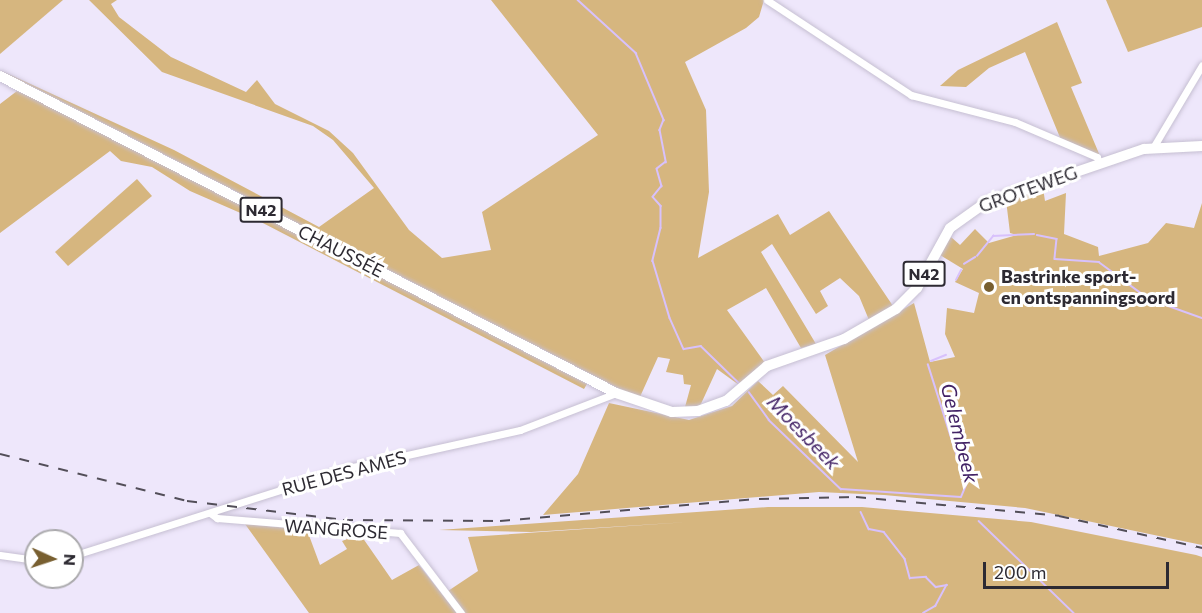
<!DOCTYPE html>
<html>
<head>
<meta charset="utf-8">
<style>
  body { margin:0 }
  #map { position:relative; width:1202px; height:613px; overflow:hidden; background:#eee7fb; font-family:Commissioner,sans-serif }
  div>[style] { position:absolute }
  .green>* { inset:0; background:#d6b67f }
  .stream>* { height:1.5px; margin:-0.75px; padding:0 0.75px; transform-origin:0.75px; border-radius:0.75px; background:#d8c1fc }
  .roads { filter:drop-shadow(0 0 2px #c6bfd2) drop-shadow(0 0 2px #c6bfd2) }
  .street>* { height:7px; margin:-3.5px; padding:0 3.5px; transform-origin:3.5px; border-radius:3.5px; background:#fff }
  .primary>* { height:10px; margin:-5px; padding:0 5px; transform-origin:5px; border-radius:5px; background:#fff }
  .rail>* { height:1.5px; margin-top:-0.75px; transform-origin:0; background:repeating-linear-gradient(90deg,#524e58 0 10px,transparent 0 20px) }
  .dots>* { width:16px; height:16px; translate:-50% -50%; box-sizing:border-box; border:3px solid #fff; border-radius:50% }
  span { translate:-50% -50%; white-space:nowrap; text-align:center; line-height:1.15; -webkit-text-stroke:6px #fff; paint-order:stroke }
  .shield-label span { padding:2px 4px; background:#fff; border:2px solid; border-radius:4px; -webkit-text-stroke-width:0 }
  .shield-label { font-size:16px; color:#2d2a32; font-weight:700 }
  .street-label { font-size:18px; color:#2d2a32 }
  .poi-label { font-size:18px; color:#2d2a32; font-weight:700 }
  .left { translate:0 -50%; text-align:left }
  .water-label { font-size:20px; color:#422265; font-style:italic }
  .north { position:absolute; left:24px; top:529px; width:60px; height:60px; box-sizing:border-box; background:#fff; border:2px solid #abaaad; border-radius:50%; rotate:93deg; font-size:16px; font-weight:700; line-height:24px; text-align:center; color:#2d2a32 }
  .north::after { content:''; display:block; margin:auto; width:21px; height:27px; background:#785f30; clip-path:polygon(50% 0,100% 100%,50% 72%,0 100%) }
  .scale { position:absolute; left:983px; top:562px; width:186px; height:27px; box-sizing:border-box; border:3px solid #2d2a32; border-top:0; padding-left:8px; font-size:18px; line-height:21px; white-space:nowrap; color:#2d2a32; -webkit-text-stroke:4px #fff; paint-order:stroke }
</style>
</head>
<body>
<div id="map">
  <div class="green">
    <i style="clip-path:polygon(0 0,63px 0,0 54px)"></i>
    <i style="clip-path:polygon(89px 0,117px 0,111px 4px,119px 17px,171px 57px,246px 92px,257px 80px,275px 104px,329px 131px,353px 153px,409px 230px,442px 258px,491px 250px,482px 212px,598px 135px,491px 0,764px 0,759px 17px,746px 28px,685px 62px,706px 110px,709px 192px,698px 258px,778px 214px,790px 235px,829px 211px,893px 306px,869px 320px,859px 296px,840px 278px,820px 291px,828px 306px,816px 314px,772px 244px,761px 252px,816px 344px,801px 348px,766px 288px,727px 310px,765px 363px,739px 385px,717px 369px,700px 406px,685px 407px,691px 385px,684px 384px,683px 375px,666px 372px,670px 359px,658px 357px,639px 399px,0 70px,174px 150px,319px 227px,374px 188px,333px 140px,313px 126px,162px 72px)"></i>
    <i style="clip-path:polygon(1106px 0,1202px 0,1202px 27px,1128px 52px)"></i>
    <i style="clip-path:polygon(1057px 22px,1082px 83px,1071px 87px,1100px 156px,1061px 140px,1025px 52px,989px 68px,966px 87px,940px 86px,958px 70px)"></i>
    <i style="clip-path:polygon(17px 91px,40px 101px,587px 384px,584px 389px,259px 221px,190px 191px,152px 167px,121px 161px,110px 151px,0 233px,0 104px)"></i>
    <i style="clip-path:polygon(137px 179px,152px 196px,68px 266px,55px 252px)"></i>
    <i style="clip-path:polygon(1043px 188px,1045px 201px,1066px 193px,1064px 234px,1098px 247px,1099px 256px,1148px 243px,1166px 223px,1194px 228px,1202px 203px,1202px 545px,1025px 508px,884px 495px,819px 492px,543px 515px,578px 474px,609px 403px,689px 420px,732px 406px,758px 381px,773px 395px,783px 386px,858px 462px,825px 355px,914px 303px,930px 362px,955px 357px,945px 334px,947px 308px,974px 313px,979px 293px,955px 282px,963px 269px,940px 255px,951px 237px,960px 245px,975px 229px,989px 243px,1017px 235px,1010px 233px,1006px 200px)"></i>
    <i style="clip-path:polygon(768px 507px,862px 507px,1031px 522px,1196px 555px,1202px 557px,1202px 613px,463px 613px,445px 593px,478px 571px,468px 537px,688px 522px,531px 532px,439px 530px)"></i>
    <i style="clip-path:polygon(245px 524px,307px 530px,320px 565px,347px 549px,342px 541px,360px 534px,392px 580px,419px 565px,457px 613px,309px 613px)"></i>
  </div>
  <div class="stream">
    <i style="left:578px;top:0;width:79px;rotate:42.4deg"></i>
    <i style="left:636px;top:53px;width:73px;rotate:67.3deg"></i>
    <i style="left:664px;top:120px;width:11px;rotate:112deg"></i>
    <i style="left:660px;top:130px;width:33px;rotate:79deg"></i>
    <i style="left:666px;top:162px;width:11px;rotate:142deg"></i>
    <i style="left:657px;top:169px;width:18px;rotate:74deg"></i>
    <i style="left:662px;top:186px;width:14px;rotate:129deg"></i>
    <i style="left:653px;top:197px;width:12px;rotate:48deg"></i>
    <i style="left:661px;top:206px;width:22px;rotate:90deg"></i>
    <i style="left:661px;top:228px;width:34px;rotate:104deg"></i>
    <i style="left:653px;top:261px;width:59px;rotate:73.4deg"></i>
    <i style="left:670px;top:318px;width:34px;rotate:66deg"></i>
    <i style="left:684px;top:349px;width:17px;rotate:-10deg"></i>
    <i style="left:701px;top:346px;width:53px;rotate:44.2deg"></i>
    <i style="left:1037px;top:235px;width:20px;rotate:11deg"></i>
    <i style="left:1057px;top:239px;width:20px;rotate:96deg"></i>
    <i style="left:1055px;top:259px;width:44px;rotate:3.9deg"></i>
    <i style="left:1099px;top:262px;width:62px;rotate:36.5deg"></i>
    <i style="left:1149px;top:299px;width:56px;rotate:19.7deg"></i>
    <i style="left:977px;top:256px;width:26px;rotate:-51deg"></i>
    <i style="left:993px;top:236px;width:41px;rotate:-2.8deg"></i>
    <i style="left:964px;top:264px;width:13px;rotate:-32deg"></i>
    <i style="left:956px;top:280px;width:11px;rotate:-63deg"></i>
    <i style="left:931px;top:361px;width:16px;rotate:-22deg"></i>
    <i style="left:749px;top:392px;width:34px;rotate:54deg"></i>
    <i style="left:769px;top:420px;width:100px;rotate:43.8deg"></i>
    <i style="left:841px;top:489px;width:120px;rotate:3.8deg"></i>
    <i style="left:961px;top:497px;width:13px;rotate:-67deg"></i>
    <i style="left:966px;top:485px;width:126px;rotate:-107.6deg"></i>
    <i style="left:861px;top:512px;width:19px;rotate:65deg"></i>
    <i style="left:869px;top:529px;width:15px;rotate:11deg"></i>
    <i style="left:884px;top:532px;width:34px;rotate:52deg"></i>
    <i style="left:905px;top:559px;width:20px;rotate:75deg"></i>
    <i style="left:910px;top:578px;width:16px;rotate:-4deg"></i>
    <i style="left:926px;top:577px;width:14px;rotate:45deg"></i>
    <i style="left:936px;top:587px;width:11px;rotate:-10deg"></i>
    <i style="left:947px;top:585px;width:24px;rotate:118deg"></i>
    <i style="left:936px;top:606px;width:14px;rotate:150deg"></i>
    <i style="left:979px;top:521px;width:132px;rotate:44.1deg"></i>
  </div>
  <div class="roads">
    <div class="street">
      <i style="left:767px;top:0;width:173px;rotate:33.4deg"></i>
      <i style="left:911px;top:95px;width:107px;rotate:14.6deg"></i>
      <i style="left:1015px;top:122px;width:89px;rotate:23.1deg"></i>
      <i style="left:1097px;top:157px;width:6px;rotate:72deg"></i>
      <i style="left:1154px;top:146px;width:94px;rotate:-59.3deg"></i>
      <i style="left:210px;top:513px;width:9px;rotate:36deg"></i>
      <i style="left:217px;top:518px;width:184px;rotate:4.7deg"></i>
      <i style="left:400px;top:533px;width:101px;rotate:52.7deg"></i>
      <i style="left:0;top:555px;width:36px;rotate:8deg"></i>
      <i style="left:72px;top:556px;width:295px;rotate:-17.6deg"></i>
      <i style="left:353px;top:467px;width:171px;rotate:-12.5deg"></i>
      <i style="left:520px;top:430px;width:103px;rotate:-21.1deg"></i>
    </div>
    <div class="primary">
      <i style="left:0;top:76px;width:693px;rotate:27.23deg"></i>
      <i style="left:616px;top:393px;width:59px;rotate:18.7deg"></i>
      <i style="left:672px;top:412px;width:26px;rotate:-2deg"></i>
      <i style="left:698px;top:411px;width:30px;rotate:-20deg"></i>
      <i style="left:726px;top:401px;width:54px;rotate:-40.5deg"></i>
      <i style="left:767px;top:366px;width:82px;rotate:-19.3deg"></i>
      <i style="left:844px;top:339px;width:60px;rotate:-30deg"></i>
      <i style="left:896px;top:309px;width:30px;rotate:-45deg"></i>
      <i style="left:917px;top:288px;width:68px;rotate:-61.2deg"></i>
      <i style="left:950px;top:228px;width:43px;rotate:-35.5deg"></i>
      <i style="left:985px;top:203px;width:168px;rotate:-18.8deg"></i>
      <i style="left:1144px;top:149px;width:58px;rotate:-3deg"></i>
    </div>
  </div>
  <div class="rail">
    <i style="left:0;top:454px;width:193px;rotate:14.1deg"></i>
    <i style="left:187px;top:501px;width:157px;rotate:6.9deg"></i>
    <i style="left:343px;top:520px;width:157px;rotate:0.4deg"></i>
    <i style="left:500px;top:521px;width:260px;rotate:-4.9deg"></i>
    <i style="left:759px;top:499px;width:97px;rotate:-1.2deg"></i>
    <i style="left:856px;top:497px;width:204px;rotate:5.3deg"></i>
    <i style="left:1059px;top:516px;width:147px;rotate:12.6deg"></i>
  </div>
  <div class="dots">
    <i style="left:989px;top:287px;background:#785f30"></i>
  </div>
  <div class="shield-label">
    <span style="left:261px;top:210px">N42</span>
    <span style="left:924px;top:274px">N42</span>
  </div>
  <div class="street-label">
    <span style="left:1028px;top:189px;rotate:-20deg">GROTEWEG</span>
    <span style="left:341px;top:251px;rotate:27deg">CHAUSSÉE</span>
    <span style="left:344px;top:473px;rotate:-15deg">RUE DES AMES</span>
    <span style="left:336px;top:529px;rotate:4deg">WANGROSE</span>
  </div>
  <div class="poi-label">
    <span class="left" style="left:1001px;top:287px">Bastrinke sport-<br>en ontspanningsoord</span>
  </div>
  <div class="water-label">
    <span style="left:804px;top:432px;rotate:46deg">Moesbeek</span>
    <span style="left:960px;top:433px;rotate:76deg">Gelembeek</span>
  </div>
  <div class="north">N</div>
  <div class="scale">200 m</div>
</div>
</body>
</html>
